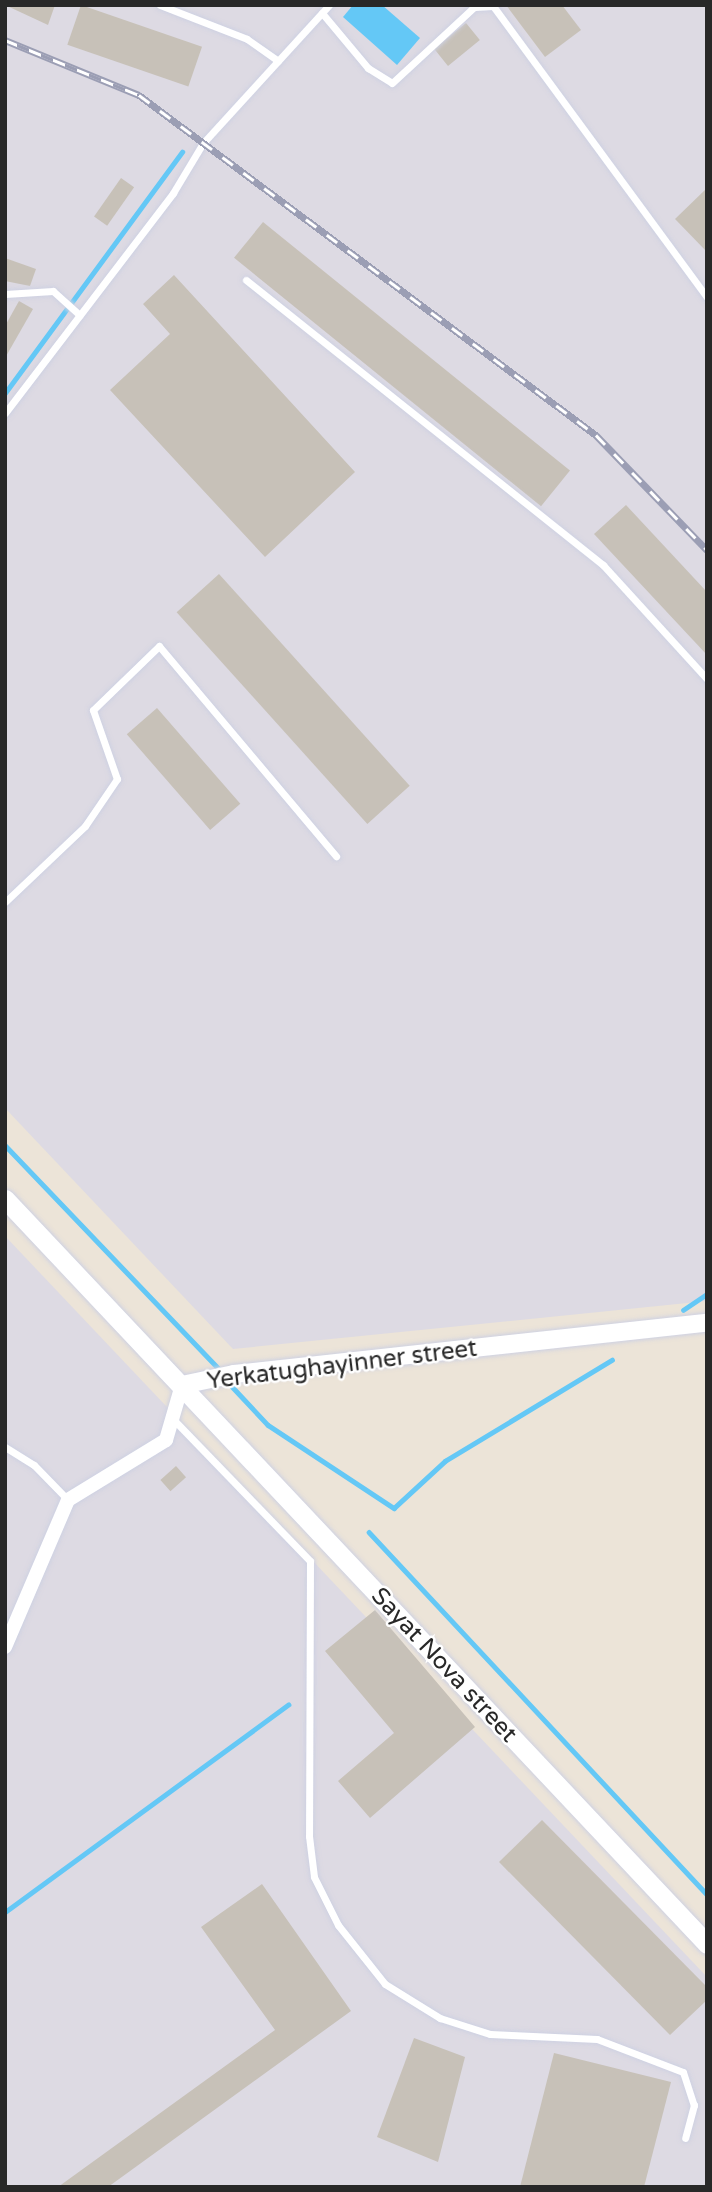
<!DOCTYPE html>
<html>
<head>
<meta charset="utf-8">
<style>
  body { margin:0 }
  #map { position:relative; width:712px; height:2192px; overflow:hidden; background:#ece4d8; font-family:"Varela Round",sans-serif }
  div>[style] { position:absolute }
  .industrial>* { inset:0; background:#dddae3 }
  .water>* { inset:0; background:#64c8f6 }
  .stream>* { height:4.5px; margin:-2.25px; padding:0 2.25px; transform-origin:2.25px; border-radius:2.25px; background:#64c8f6 }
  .building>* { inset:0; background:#c7c1b8; transform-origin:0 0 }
  .roads { filter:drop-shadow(0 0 2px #ced1e2) drop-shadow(0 0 2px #ced1e2) }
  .service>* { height:7px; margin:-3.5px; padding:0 3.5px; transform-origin:3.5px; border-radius:3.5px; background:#fff }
  .minor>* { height:14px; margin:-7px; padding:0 7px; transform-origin:7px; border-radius:7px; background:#fff }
  .tertiary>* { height:18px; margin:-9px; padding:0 9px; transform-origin:9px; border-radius:9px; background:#fff }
  .secondary>* { height:19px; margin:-9.5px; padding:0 9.5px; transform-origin:9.5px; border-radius:9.5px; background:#fff }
  .rail>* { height:7px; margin-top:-3.5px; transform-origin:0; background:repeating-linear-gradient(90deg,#fff 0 13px,#9b9eb4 0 26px); box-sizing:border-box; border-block:2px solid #9b9eb4 }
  span { translate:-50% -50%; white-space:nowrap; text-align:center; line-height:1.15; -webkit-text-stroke:5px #fff; paint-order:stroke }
  .street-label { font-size:24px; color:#282828 }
  .frame { position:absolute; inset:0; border:7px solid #282828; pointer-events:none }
</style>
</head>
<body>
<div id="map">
  <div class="industrial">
    <i style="clip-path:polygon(5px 5px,707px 5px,707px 1301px,233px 1349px,5px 1108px)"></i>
    <i style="clip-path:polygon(5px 1236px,707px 1977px,705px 2187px,5px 2187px)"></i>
  </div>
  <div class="water">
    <i style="clip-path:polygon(353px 5px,382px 5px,420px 38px,397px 65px,343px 17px)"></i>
  </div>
  <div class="stream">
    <i style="left:5px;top:393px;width:299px;rotate:-53.7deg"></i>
    <i style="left:5px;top:1145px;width:313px;rotate:46.3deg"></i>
    <i style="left:683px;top:1310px;width:29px;rotate:-34deg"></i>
    <i style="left:227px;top:1381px;width:60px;rotate:47deg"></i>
    <i style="left:268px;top:1425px;width:151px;rotate:33.4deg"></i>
    <i style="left:394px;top:1508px;width:69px;rotate:-42.7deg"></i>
    <i style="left:445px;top:1461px;width:195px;rotate:-31.2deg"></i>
    <i style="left:369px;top:1532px;width:495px;rotate:47deg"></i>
    <i style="left:5px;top:1912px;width:351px;rotate:-36.2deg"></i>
  </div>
  <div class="building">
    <i style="clip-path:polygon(5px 5px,55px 5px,48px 25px)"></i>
    <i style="left:81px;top:5px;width:128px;height:42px;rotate:19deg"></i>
    <i style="clip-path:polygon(506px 5px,562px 5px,581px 30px,545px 57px)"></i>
    <i style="left:466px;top:23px;width:22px;height:41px;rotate:51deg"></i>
    <i style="left:121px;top:178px;width:16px;height:47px;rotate:35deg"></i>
    <i style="clip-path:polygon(707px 188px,707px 252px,675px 219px)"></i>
    <i style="left:263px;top:222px;width:395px;height:46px;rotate:39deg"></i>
    <i style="clip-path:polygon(5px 258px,36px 269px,30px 286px,5px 281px)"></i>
    <i style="clip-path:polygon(174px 275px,355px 472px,265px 557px,110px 390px,170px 334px,143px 304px)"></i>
    <i style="clip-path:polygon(19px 301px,33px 309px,5px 358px,5px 326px)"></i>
    <i style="clip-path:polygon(626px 505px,707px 592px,707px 655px,594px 534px)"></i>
    <i style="left:219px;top:574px;width:285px;height:57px;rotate:48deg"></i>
    <i style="left:157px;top:708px;width:127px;height:40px;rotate:49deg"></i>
    <i style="left:176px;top:1466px;width:15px;height:21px;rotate:48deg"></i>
    <i style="clip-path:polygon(375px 1610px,475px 1727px,370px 1818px,338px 1781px,394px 1733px,325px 1651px)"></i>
    <i style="clip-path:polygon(542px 1820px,707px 1987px,707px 2000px,670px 2035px,499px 1862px)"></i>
    <i style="clip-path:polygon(262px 1884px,351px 2011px,108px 2187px,58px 2187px,275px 2030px,201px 1927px)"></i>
    <i style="clip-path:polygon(414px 2038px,465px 2057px,438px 2162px,377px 2137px)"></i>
    <i style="clip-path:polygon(554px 2053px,671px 2082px,644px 2187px,520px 2187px)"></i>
  </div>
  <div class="roads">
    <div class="service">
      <i style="left:160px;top:5px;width:93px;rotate:21.3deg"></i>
      <i style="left:247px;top:39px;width:38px;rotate:35deg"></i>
      <i style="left:322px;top:13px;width:72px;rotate:50.1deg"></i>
      <i style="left:368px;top:68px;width:28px;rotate:32deg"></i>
      <i style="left:392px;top:83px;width:112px;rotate:-42.8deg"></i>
      <i style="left:474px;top:7px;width:19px;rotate:-3deg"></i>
      <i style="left:493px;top:6px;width:361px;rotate:53.7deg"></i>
      <i style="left:246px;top:280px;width:457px;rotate:38.6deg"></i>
      <i style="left:603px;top:565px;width:154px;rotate:47.6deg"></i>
      <i style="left:5px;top:294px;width:48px;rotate:-3.6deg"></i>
      <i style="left:53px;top:291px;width:36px;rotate:42deg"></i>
      <i style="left:5px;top:413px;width:277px;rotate:-52.6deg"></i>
      <i style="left:173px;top:193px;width:58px;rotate:-59deg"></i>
      <i style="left:203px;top:143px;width:187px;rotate:-47.6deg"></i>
      <i style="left:5px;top:902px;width:110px;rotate:-43.5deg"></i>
      <i style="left:85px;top:826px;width:57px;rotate:-55.8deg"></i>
      <i style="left:117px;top:779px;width:73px;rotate:-109.2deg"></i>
      <i style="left:93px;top:710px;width:92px;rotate:-44.1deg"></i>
      <i style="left:159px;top:646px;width:275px;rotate:49.9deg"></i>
      <i style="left:173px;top:1419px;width:197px;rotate:46deg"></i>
      <i style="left:310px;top:1561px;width:275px;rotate:90.2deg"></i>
      <i style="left:309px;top:1836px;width:41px;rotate:83deg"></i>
      <i style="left:314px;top:1877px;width:54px;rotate:63.4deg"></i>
      <i style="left:338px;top:1925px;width:75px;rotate:51.5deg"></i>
      <i style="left:385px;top:1984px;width:65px;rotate:31.7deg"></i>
      <i style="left:440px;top:2018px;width:52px;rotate:17.7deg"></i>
      <i style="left:490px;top:2034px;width:107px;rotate:2.7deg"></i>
      <i style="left:597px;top:2039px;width:92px;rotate:21deg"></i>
      <i style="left:683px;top:2072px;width:35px;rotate:72deg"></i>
      <i style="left:694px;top:2105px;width:34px;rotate:105deg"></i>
      <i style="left:5px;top:1447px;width:34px;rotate:32deg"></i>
      <i style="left:34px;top:1465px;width:49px;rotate:45.8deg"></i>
    </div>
    <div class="minor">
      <i style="left:5px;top:1647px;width:160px;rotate:-66.8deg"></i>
      <i style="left:68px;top:1500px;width:115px;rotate:-31.5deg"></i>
      <i style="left:166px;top:1440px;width:57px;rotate:-73.8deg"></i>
    </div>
    <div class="tertiary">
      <i style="left:182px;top:1385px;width:53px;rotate:-11.9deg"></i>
      <i style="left:234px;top:1374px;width:476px;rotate:-6.2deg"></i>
    </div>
    <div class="secondary">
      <i style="left:5px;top:1199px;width:1024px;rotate:46.7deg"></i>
    </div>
  </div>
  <div class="rail">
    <i style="left:5px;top:40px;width:145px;rotate:22.3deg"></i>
    <i style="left:139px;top:95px;width:570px;rotate:36.65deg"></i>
    <i style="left:596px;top:435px;width:160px;rotate:46deg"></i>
  </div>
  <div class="street-label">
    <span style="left:342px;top:1365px;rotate:-7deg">Yerkatughayinner street</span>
    <span style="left:444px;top:1665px;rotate:47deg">Sayat Nova street</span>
  </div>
  <div class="frame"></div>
</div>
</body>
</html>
